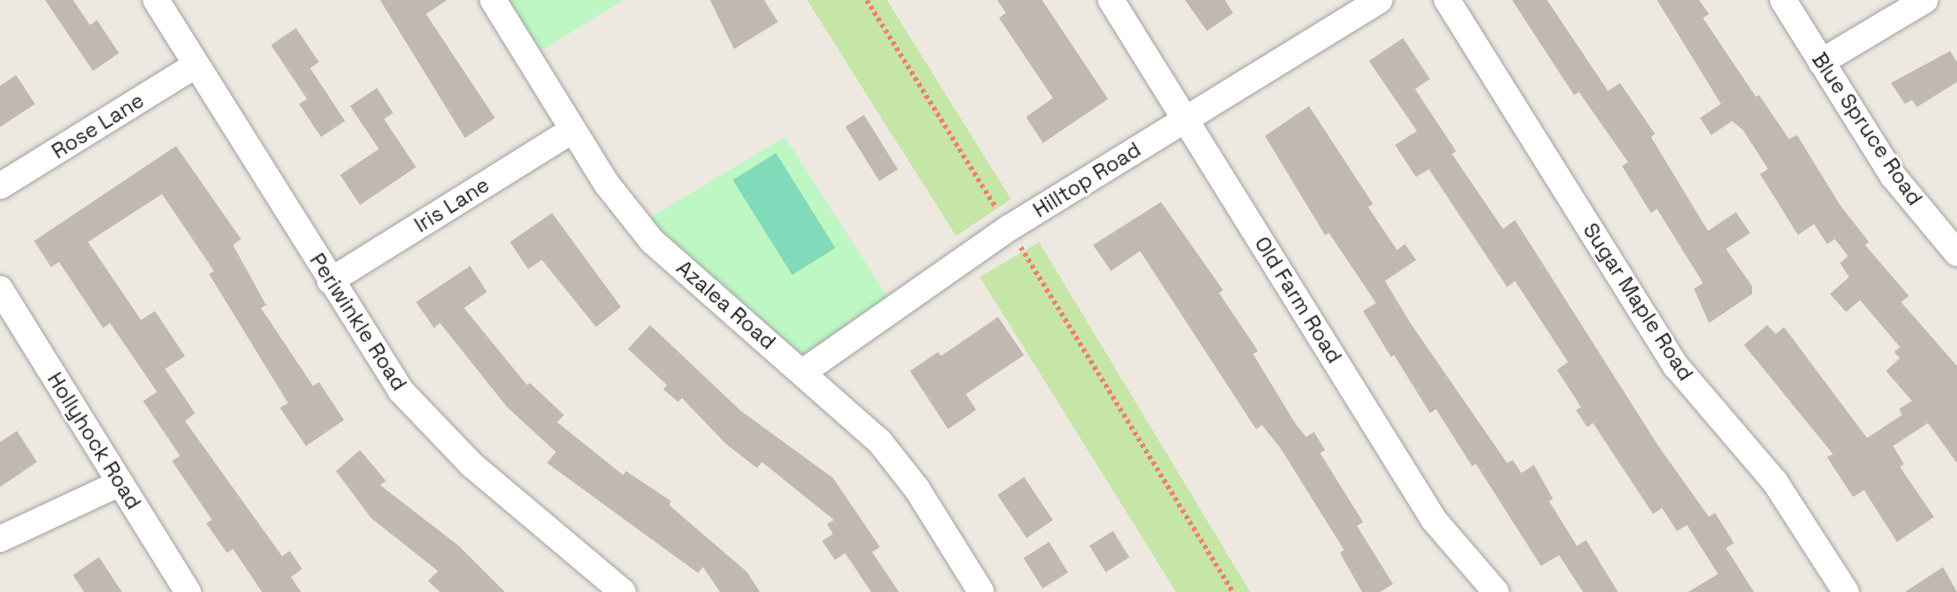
<!DOCTYPE html>
<html>
<head>
<meta charset="utf-8">
<style>
  body { margin:0 }
  #map { position:relative; width:1957px; height:592px; overflow:hidden; background:#ede9e1; font-family:"Space Grotesk",sans-serif }
  div>[style] { position:absolute }
  .grass>* { inset:0; background:#c5e6a7 }
  .park>* { inset:0; background:#bef7c4 }
  .pitch>* { inset:0; background:#81daba; transform-origin:0 0 }
  .building>* { inset:0; background:#c1b8b1; transform-origin:0 0 }
  .path>* { height:4.5px; margin-top:-2.25px; transform-origin:0; background:repeating-linear-gradient(90deg,#f57c6a 0 3.5px,transparent 0 7px) }
  .roads { filter:drop-shadow(0 0 2px #a2a2a2) drop-shadow(0 0 2px #a2a2a2) }
  .minor>* { height:26px; margin:-13px; padding:0 13px; transform-origin:13px; border-radius:13px; background:#fff }
  span { translate:-50% -50%; white-space:nowrap; text-align:center; line-height:1.15; -webkit-text-stroke:5px #fff; paint-order:stroke }
  .street-label { font-size:21px; color:#1b1b1b }
</style>
</head>
<body>
<div id="map">
  <div class="grass">
    <i style="clip-path:polygon(807px 0,887px 0,1011px 199px,956px 236px)"></i>
    <i style="clip-path:polygon(1039px 242px,1217px 537px,1250px 592px,1176px 592px,980px 277px)"></i>
  </div>
  <div class="park">
    <i style="clip-path:polygon(493px 0,624px 0,529px 58px)"></i>
    <i style="clip-path:polygon(785px 137px,894px 307px,803px 372px,639px 224px)"></i>
  </div>
  <div class="pitch">
    <i style="left:776px;top:153px;width:112px;height:51px;rotate:58deg"></i>
  </div>
  <div class="building">
    <i style="clip-path:polygon(45px 0,73px 0,90px 25px,97px 20px,119px 53px,93px 71px)"></i>
    <i style="clip-path:polygon(380px 0,447px 0,426px 14px,495px 118px,465px 138px)"></i>
    <i style="clip-path:polygon(710px 0,764px 0,778px 22px,734px 49px)"></i>
    <i style="clip-path:polygon(997px 0,1042px 0,1108px 99px,1043px 143px,1026px 117px,1053px 98px,999px 18px,1006px 13px)"></i>
    <i style="clip-path:polygon(1185px 0,1225px 0,1233px 13px,1207px 31px)"></i>
    <i style="clip-path:polygon(1512px 0,1547px 0,1608px 91px,1620px 83px,1655px 134px,1651px 137px,1708px 231px,1736px 212px,1750px 233px,1726px 249px,1752px 286px,1752px 294px,1709px 323px,1694px 289px,1703px 283px,1657px 209px,1651px 213px,1622px 166px,1628px 162px,1579px 92px,1574px 95px)"></i>
    <i style="clip-path:polygon(1657px 0,1699px 0,1709px 14px,1703px 18px,1756px 97px,1759px 95px,1789px 139px,1797px 135px,1840px 205px,1869px 242px,1865px 245px,1909px 296px,1901px 302px,1957px 366px,1957px 463px,1928px 423px,1893px 446px,1904px 464px,1900px 467px,1934px 517px,1897px 542px,1864px 490px,1853px 497px,1827px 457px,1833px 454px,1744px 345px,1767px 325px,1776px 334px,1784px 327px,1867px 438px,1902px 415px,1899px 409px,1912px 401px,1886px 371px,1900px 358px,1894px 352px,1900px 347px,1860px 300px,1846px 312px,1830px 294px,1849px 277px,1840px 263px,1848px 256px,1835px 239px,1827px 244px,1814px 224px,1798px 235px,1760px 174px,1768px 169px,1743px 130px,1732px 121px,1711px 135px,1700px 118px,1721px 104px)"></i>
    <i style="clip-path:polygon(296px 28px,319px 62px,310px 68px,345px 121px,321px 137px,299px 104px,307px 99px,271px 45px)"></i>
    <i style="clip-path:polygon(1403px 38px,1430px 79px,1415px 89px,1456px 151px,1452px 154px,1503px 229px,1515px 220px,1659px 447px,1709px 517px,1715px 513px,1734px 543px,1726px 548px,1754px 592px,1688px 592px,1718px 574px,1687px 525px,1677px 531px,1662px 508px,1653px 514px,1593px 423px,1587px 427px,1576px 410px,1581px 407px,1557px 370px,1568px 362px,1515px 281px,1507px 287px,1429px 169px,1416px 177px,1395px 145px,1417px 131px,1369px 61px)"></i>
    <i style="clip-path:polygon(1950px 51px,1957px 62px,1957px 82px,1917px 107px,1912px 100px,1905px 104px,1891px 83px)"></i>
    <i style="clip-path:polygon(16px 75px,35px 104px,0 127px,0 86px)"></i>
    <i style="clip-path:polygon(377px 88px,393px 113px,384px 119px,416px 167px,360px 205px,340px 175px,379px 149px,350px 106px)"></i>
    <i style="clip-path:polygon(1309px 106px,1373px 204px,1368px 207px,1397px 250px,1405px 244px,1416px 260px,1385px 281px,1411px 324px,1507px 463px,1513px 460px,1521px 473px,1534px 465px,1553px 499px,1549px 501px,1577px 546px,1586px 540px,1618px 592px,1583px 592px,1559px 555px,1541px 566px,1476px 464px,1472px 466px,1436px 409px,1430px 413px,1394px 355px,1391px 357px,1363px 311px,1376px 303px,1329px 233px,1325px 235px,1265px 136px)"></i>
    <i style="left:864px;top:115px;width:64px;height:22px;rotate:58deg"></i>
    <i style="clip-path:polygon(176px 146px,241px 239px,233px 245px,266px 305px,261px 308px,313px 386px,319px 382px,344px 420px,306px 446px,280px 408px,288px 403px,209px 274px,214px 271px,162px 194px,88px 242px,141px 320px,155px 311px,185px 356px,165px 369px,195px 413px,185px 421px,282px 556px,290px 551px,302px 569px,291px 577px,301px 592px,262px 592px,233px 549px,227px 553px,206px 523px,212px 520px,172px 461px,180px 456px,143px 401px,157px 392px,110px 323px,103px 328px,59px 262px,51px 267px,34px 241px)"></i>
    <i style="clip-path:polygon(1161px 202px,1223px 290px,1219px 293px,1258px 351px,1253px 354px,1295px 423px,1306px 437px,1314px 432px,1325px 450px,1320px 453px,1363px 522px,1357px 526px,1393px 584px,1380px 592px,1362px 592px,1340px 553px,1344px 550px,1281px 449px,1262px 425px,1256px 429px,1140px 251px,1111px 271px,1093px 245px)"></i>
    <i style="clip-path:polygon(552px 213px,621px 307px,596px 327px,542px 260px,528px 269px,510px 242px)"></i>
    <i style="clip-path:polygon(470px 266px,487px 292px,464px 308px,527px 385px,530px 383px,564px 415px,557px 422px,623px 475px,626px 471px,671px 501px,669px 505px,747px 572px,760px 592px,720px 592px,703px 567px,698px 573px,547px 463px,556px 452px,507px 407px,440px 323px,434px 328px,416px 302px)"></i>
    <i style="clip-path:polygon(998px 317px,1024px 355px,966px 394px,976px 410px,948px 429px,910px 371px,938px 352px,941px 356px)"></i>
    <i style="clip-path:polygon(650px 325px,741px 411px,833px 478px,880px 547px,872px 552px,899px 592px,871px 592px,845px 553px,835px 560px,822px 541px,833px 534px,827px 524px,834px 520px,762px 462px,757px 468px,726px 444px,682px 398px,678px 402px,663px 389px,667px 385px,628px 349px)"></i>
    <i style="clip-path:polygon(17px 431px,37px 462px,0 487px,0 442px)"></i>
    <i style="clip-path:polygon(360px 450px,386px 481px,380px 485px,459px 546px,505px 592px,440px 592px,428px 581px,438px 571px,371px 518px,336px 471px)"></i>
    <i style="left:1024px;top:477px;width:52px;height:32px;rotate:56deg"></i>
    <i style="left:1113px;top:531px;width:31px;height:28px;rotate:58deg"></i>
    <i style="left:1049px;top:542px;width:36px;height:30px;rotate:58deg"></i>
    <i style="clip-path:polygon(99px 557px,122px 592px,84px 592px,73px 575px)"></i>
    <i style="clip-path:polygon(1943px 567px,1957px 592px,1905px 592px)"></i>
  </div>
  <div class="path">
    <i style="left:867px;top:0;width:244px;rotate:58.1deg"></i>
    <i style="left:1021px;top:247px;width:405px;rotate:58.4deg"></i>
  </div>
  <div class="roads">
    <div class="minor">
      <i style="left:156px;top:0;width:461px;rotate:57.9deg"></i>
      <i style="left:401px;top:391px;width:103px;rotate:46.2deg"></i>
      <i style="left:472px;top:465px;width:197px;rotate:40.1deg"></i>
      <i style="left:493px;top:0;width:215px;rotate:58.3deg"></i>
      <i style="left:606px;top:183px;width:74px;rotate:51.6deg"></i>
      <i style="left:652px;top:241px;width:304px;rotate:41.4deg"></i>
      <i style="left:880px;top:442px;width:60px;rotate:51.8deg"></i>
      <i style="left:917px;top:489px;width:121px;rotate:58.1deg"></i>
      <i style="left:1111px;top:0;width:612px;rotate:58.15deg"></i>
      <i style="left:1434px;top:520px;width:95px;rotate:49.3deg"></i>
      <i style="left:1447px;top:0;width:432px;rotate:58deg"></i>
      <i style="left:1676px;top:366px;width:153px;rotate:49.5deg"></i>
      <i style="left:1775px;top:482px;width:131px;rotate:57.2deg"></i>
      <i style="left:1783px;top:0;width:208px;rotate:58deg"></i>
      <i style="left:1893px;top:176px;width:100px;rotate:50.3deg"></i>
      <i style="left:1821px;top:62px;width:121px;rotate:-30.8deg"></i>
      <i style="left:0;top:186px;width:230px;rotate:-31.7deg"></i>
      <i style="left:330px;top:281px;width:286px;rotate:-31.9deg"></i>
      <i style="left:0;top:289px;width:357px;rotate:58.2deg"></i>
      <i style="left:803px;top:372px;width:251px;rotate:-35deg"></i>
      <i style="left:1009px;top:228px;width:435px;rotate:-31.6deg"></i>
      <i style="left:0;top:539px;width:132px;rotate:-25deg"></i>
    </div>
  </div>
  <div class="street-label">
    <span style="left:98px;top:126px;rotate:-32deg">Rose Lane</span>
    <span style="left:1867px;top:129px;rotate:56deg">Blue Spruce Road</span>
    <span style="left:1087px;top:180px;rotate:-32deg">Hilltop Road</span>
    <span style="left:452px;top:205px;rotate:-32deg">Iris Lane</span>
    <span style="left:1298px;top:300px;rotate:58deg">Old Farm Road</span>
    <span style="left:1638px;top:302px;rotate:57deg">Sugar Maple Road</span>
    <span style="left:726px;top:305px;rotate:41deg">Azalea Road</span>
    <span style="left:358px;top:322px;rotate:57deg">Periwinkle Road</span>
    <span style="left:94px;top:441px;rotate:58deg">Hollyhock Road</span>
  </div>
</div>
</body>
</html>
